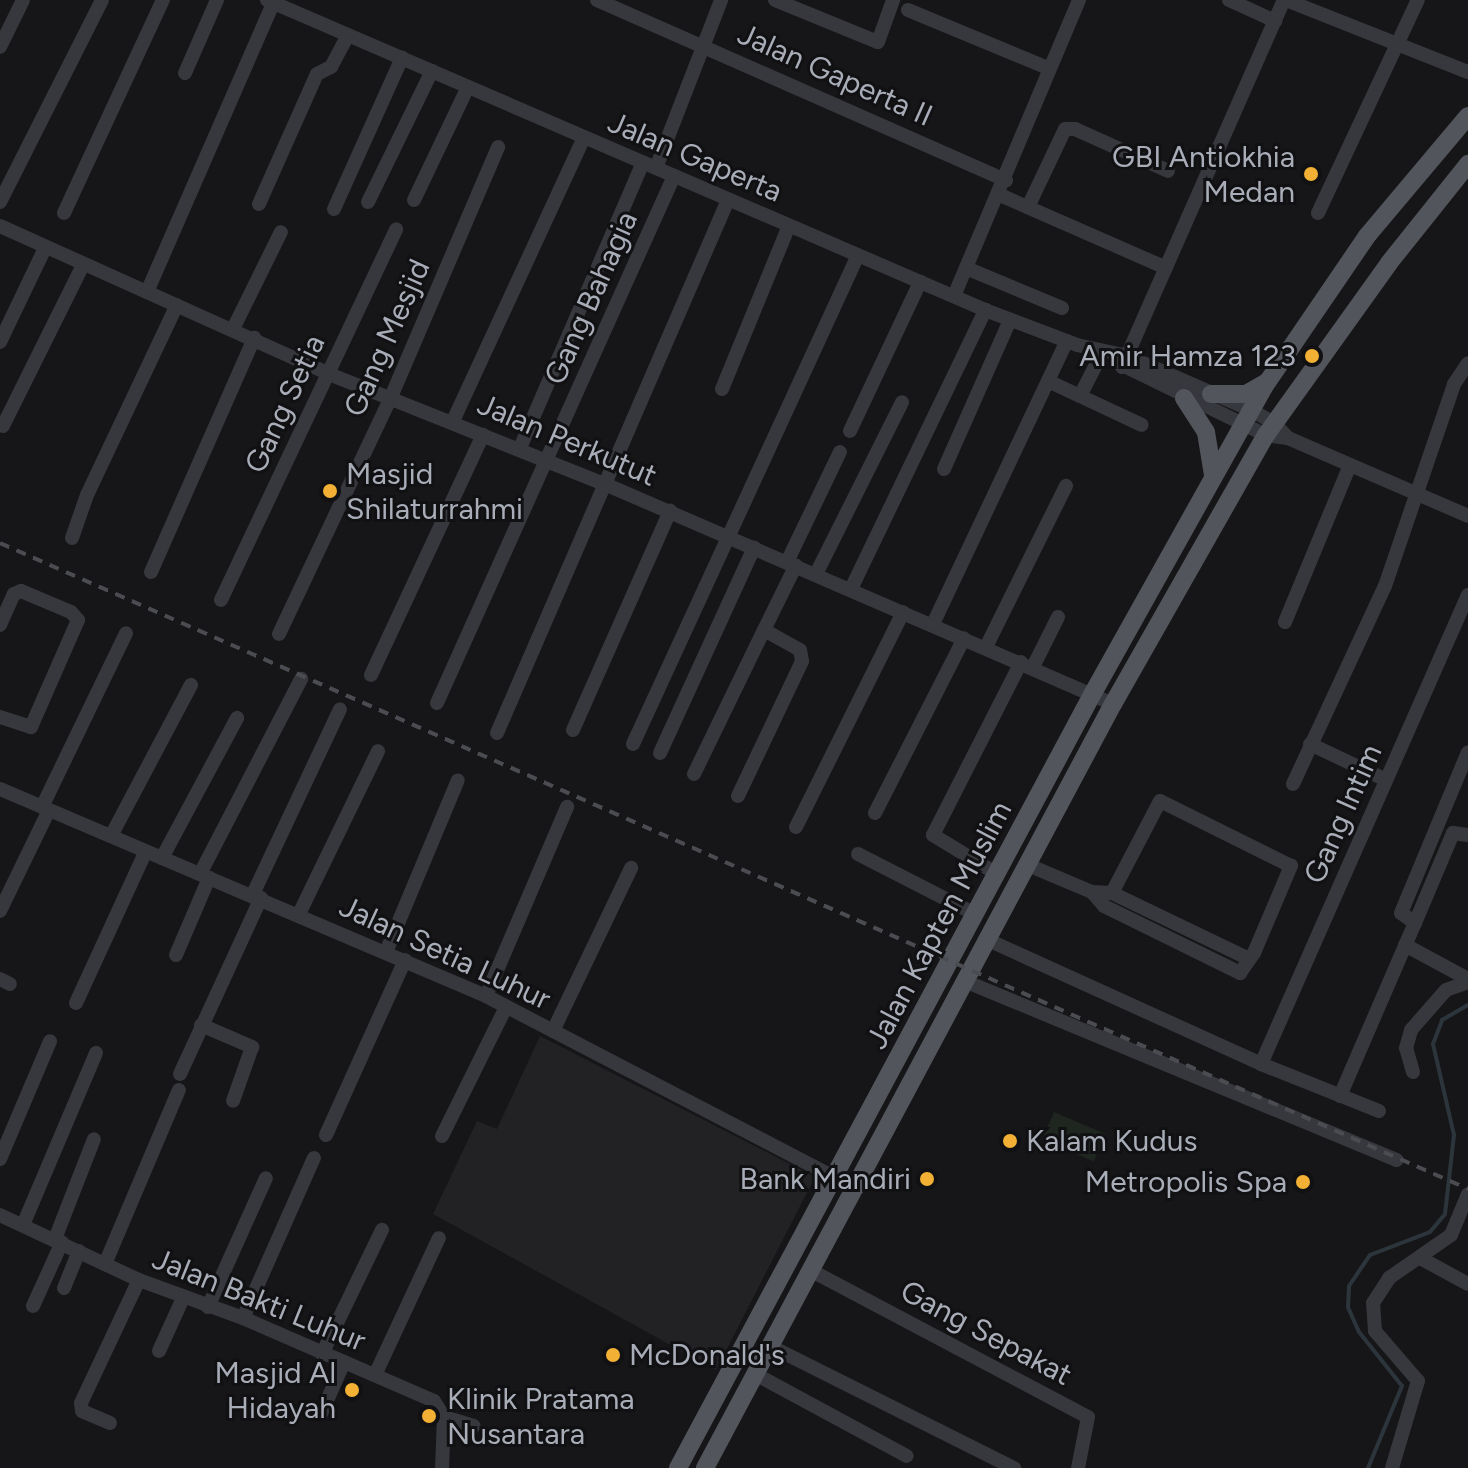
<!DOCTYPE html>
<html>
<head>
<meta charset="utf-8">
<style>
  body { margin:0 }
  #map { position:relative; width:1468px; height:1468px; overflow:hidden; background:#161618; font-family:Figtree,sans-serif }
  div>[style] { position:absolute }
  .built>* { inset:0; background:#222225 }
  .green>* { inset:0; background:#1e261f; transform-origin:0 0 }
  .stream>* { height:4px; margin:-2px; padding:0 2px; transform-origin:2px; border-radius:2px; background:#2c353c }
  .minor>* { height:14px; margin:-7px; padding:0 7px; transform-origin:7px; border-radius:7px; background:#37383d }
  .major>* { height:18px; margin:-9px; padding:0 9px; transform-origin:9px; border-radius:9px; background:#53555c }
  .rail>* { height:4px; margin-top:-2px; transform-origin:0; background:repeating-linear-gradient(90deg,#4a4c52 0 10px,transparent 0 18px) }
  .dots>* { width:22px; height:22px; translate:-50% -50%; box-sizing:border-box; border:4px solid #111113; border-radius:50% }
  span { translate:-50% -50%; white-space:nowrap; text-align:center; line-height:1.15; -webkit-text-stroke:6px #111113; paint-order:stroke }
  .street-label { font-size:30px; color:#a8adb8 }
  .poi-label { font-size:30px; color:#a8adb8 }
  .right { translate:-100% -50%; text-align:right }
  .left { translate:0 -50%; text-align:left }
</style>
</head>
<body>
<div id="map">
  <div class="built">
    <i style="clip-path:polygon(540px 1036px,815px 1177px,716px 1370px,433px 1214px,477px 1121px,497px 1129px)"></i>
  </div>
  <div class="green">
    <i style="left:1054px;top:1112px;width:56px;height:30px;rotate:23deg"></i>
  </div>
  <div class="stream">
    <i style="left:1368px;top:1468px;width:89px;rotate:-67.5deg"></i>
    <i style="left:1402px;top:1386px;width:69px;rotate:-128.5deg"></i>
    <i style="left:1359px;top:1332px;width:27px;rotate:-114deg"></i>
    <i style="left:1348px;top:1307px;width:21px;rotate:-87deg"></i>
    <i style="left:1349px;top:1286px;width:37px;rotate:-56deg"></i>
    <i style="left:1370px;top:1255px;width:64px;rotate:-21deg"></i>
    <i style="left:1430px;top:1232px;width:23px;rotate:-50deg"></i>
    <i style="left:1445px;top:1214px;width:80px;rotate:-83.5deg"></i>
    <i style="left:1454px;top:1135px;width:93px;rotate:-103deg"></i>
    <i style="left:1433px;top:1044px;width:26px;rotate:-69deg"></i>
    <i style="left:1442px;top:1020px;width:30px;rotate:-30deg"></i>
  </div>
  <div class="minor">
    <i style="left:267px;top:0;width:782px;rotate:23.35deg"></i>
    <i style="left:985px;top:310px;width:98px;rotate:20.8deg"></i>
    <i style="left:1077px;top:345px;width:51px;rotate:12.4deg"></i>
    <i style="left:1127px;top:356px;width:135px;rotate:23.5deg"></i>
    <i style="left:1251px;top:410px;width:26px;rotate:29deg"></i>
    <i style="left:1274px;top:423px;width:21px;rotate:47deg"></i>
    <i style="left:597px;top:0;width:447px;rotate:23.8deg"></i>
    <i style="left:775px;top:0;width:111px;rotate:22.2deg"></i>
    <i style="left:878px;top:42px;width:45px;rotate:-70.3deg"></i>
    <i style="left:1229px;top:0;width:51px;rotate:24.5deg"></i>
    <i style="left:1286px;top:0;width:196px;rotate:21.6deg"></i>
    <i style="left:908px;top:10px;width:152px;rotate:22.5deg"></i>
    <i style="left:0;top:47px;width:52px;rotate:-63.9deg"></i>
    <i style="left:185px;top:73px;width:80px;rotate:-66.3deg"></i>
    <i style="left:656px;top:168px;width:180px;rotate:-68.8deg"></i>
    <i style="left:1000px;top:195px;width:181px;rotate:23.7deg"></i>
    <i style="left:414px;top:200px;width:125px;rotate:-64.5deg"></i>
    <i style="left:0;top:202px;width:226px;rotate:-63.2deg"></i>
    <i style="left:368px;top:202px;width:146px;rotate:-64deg"></i>
    <i style="left:259px;top:204px;width:142px;rotate:-66deg"></i>
    <i style="left:317px;top:74px;width:16px;rotate:-27deg"></i>
    <i style="left:331px;top:67px;width:36px;rotate:-62deg"></i>
    <i style="left:1028px;top:207px;width:86px;rotate:-64.6deg"></i>
    <i style="left:1065px;top:129px;width:10px"></i>
    <i style="left:1075px;top:129px;width:102px;rotate:24.3deg"></i>
    <i style="left:334px;top:209px;width:166px;rotate:-65.8deg"></i>
    <i style="left:64px;top:213px;width:235px;rotate:-65.1deg"></i>
    <i style="left:1318px;top:213px;width:235px;rotate:-64.9deg"></i>
    <i style="left:0;top:226px;width:361px;rotate:24.2deg"></i>
    <i style="left:329px;top:374px;width:299px;rotate:21.8deg"></i>
    <i style="left:607px;top:485px;width:551px;rotate:23.4deg"></i>
    <i style="left:966px;top:268px;width:104px;rotate:22.6deg"></i>
    <i style="left:147px;top:292px;width:315px;rotate:-66.4deg"></i>
    <i style="left:954px;top:296px;width:321px;rotate:-67.1deg"></i>
    <i style="left:233px;top:329px;width:108px;rotate:-63.7deg"></i>
    <i style="left:0;top:342px;width:104px;rotate:-64.4deg"></i>
    <i style="left:1116px;top:362px;width:167px;rotate:26deg"></i>
    <i style="left:1266px;top:435px;width:22px;rotate:8deg"></i>
    <i style="left:1288px;top:438px;width:196px;rotate:23.4deg"></i>
    <i style="left:1122px;top:367px;width:401px;rotate:-66.2deg"></i>
    <i style="left:1048px;top:381px;width:35px;rotate:25deg"></i>
    <i style="left:1080px;top:396px;width:48px;rotate:-62.9deg"></i>
    <i style="left:722px;top:389px;width:176px;rotate:-67.7deg"></i>
    <i style="left:1080px;top:396px;width:68px;rotate:25.1deg"></i>
    <i style="left:453px;top:421px;width:312px;rotate:-65.2deg"></i>
    <i style="left:3px;top:426px;width:180px;rotate:-63.6deg"></i>
    <i style="left:850px;top:431px;width:165px;rotate:-64.8deg"></i>
    <i style="left:520px;top:448px;width:310px;rotate:-66.7deg"></i>
    <i style="left:944px;top:469px;width:163px;rotate:-66.1deg"></i>
    <i style="left:72px;top:538px;width:46px;rotate:-70.8deg"></i>
    <i style="left:87px;top:495px;width:210px;rotate:-64.7deg"></i>
    <i style="left:787px;top:562px;width:122px;rotate:-64.3deg"></i>
    <i style="left:151px;top:572px;width:256px;rotate:-66.2deg"></i>
    <i style="left:816px;top:574px;width:192px;rotate:-63.4deg"></i>
    <i style="left:851px;top:589px;width:310px;rotate:-64.3deg"></i>
    <i style="left:221px;top:600px;width:410px;rotate:-64.7deg"></i>
    <i style="left:1285px;top:622px;width:170px;rotate:-67.5deg"></i>
    <i style="left:933px;top:624px;width:313px;rotate:-64.7deg"></i>
    <i style="left:0;top:625px;width:34px;rotate:-66deg"></i>
    <i style="left:14px;top:594px;width:8px;rotate:-23deg"></i>
    <i style="left:21px;top:591px;width:54px;rotate:22.8deg"></i>
    <i style="left:71px;top:612px;width:11px;rotate:49deg"></i>
    <i style="left:78px;top:620px;width:117px;rotate:113.7deg"></i>
    <i style="left:31px;top:727px;width:33px;rotate:-162deg"></i>
    <i style="left:279px;top:634px;width:262px;rotate:-64.7deg"></i>
    <i style="left:391px;top:397px;width:272px;rotate:-66.8deg"></i>
    <i style="left:986px;top:647px;width:180px;rotate:-63.6deg"></i>
    <i style="left:1033px;top:667px;width:56px;rotate:-63.4deg"></i>
    <i style="left:371px;top:675px;width:265px;rotate:-65deg"></i>
    <i style="left:437px;top:703px;width:578px;rotate:-65.79deg"></i>
    <i style="left:573px;top:730px;width:240px;rotate:-66.1deg"></i>
    <i style="left:497px;top:733px;width:581px;rotate:-66.57deg"></i>
    <i style="left:633px;top:744px;width:538px;rotate:-65.29deg"></i>
    <i style="left:1310px;top:744px;width:84px;rotate:25.3deg"></i>
    <i style="left:660px;top:753px;width:226px;rotate:-65.4deg"></i>
    <i style="left:694px;top:774px;width:160px;rotate:-64.1deg"></i>
    <i style="left:1293px;top:784px;width:218px;rotate:-65.1deg"></i>
    <i style="left:1385px;top:586px;width:213px;rotate:-71.1deg"></i>
    <i style="left:1454px;top:384px;width:25px;rotate:-56deg"></i>
    <i style="left:0;top:789px;width:528px;rotate:23.07deg"></i>
    <i style="left:486px;top:996px;width:418px;rotate:27.5deg"></i>
    <i style="left:738px;top:796px;width:149px;rotate:-64.6deg"></i>
    <i style="left:802px;top:661px;width:11px;rotate:-100deg"></i>
    <i style="left:800px;top:650px;width:41px;rotate:-150.9deg"></i>
    <i style="left:764px;top:630px;width:72px;rotate:-63.8deg"></i>
    <i style="left:42px;top:807px;width:193px;rotate:-64.2deg"></i>
    <i style="left:875px;top:813px;width:196px;rotate:-63deg"></i>
    <i style="left:796px;top:827px;width:240px;rotate:-63.5deg"></i>
    <i style="left:111px;top:836px;width:171px;rotate:-62.1deg"></i>
    <i style="left:858px;top:854px;width:131px;rotate:27.1deg"></i>
    <i style="left:162px;top:858px;width:159px;rotate:-61.8deg"></i>
    <i style="left:1028px;top:865px;width:69px;rotate:22.9deg"></i>
    <i style="left:1092px;top:892px;width:20px;rotate:3deg"></i>
    <i style="left:1112px;top:893px;width:150px;rotate:25.7deg"></i>
    <i style="left:200px;top:874px;width:220px;rotate:-62.6deg"></i>
    <i style="left:997px;top:874px;width:75px;rotate:-148.6deg"></i>
    <i style="left:933px;top:835px;width:194px;rotate:-63deg"></i>
    <i style="left:1092px;top:892px;width:18px;rotate:49deg"></i>
    <i style="left:1104px;top:906px;width:152px;rotate:26.2deg"></i>
    <i style="left:1240px;top:973px;width:24px;rotate:-55deg"></i>
    <i style="left:1254px;top:953px;width:95px;rotate:-67deg"></i>
    <i style="left:1291px;top:866px;width:146px;rotate:-153.6deg"></i>
    <i style="left:1160px;top:801px;width:104px;rotate:117.6deg"></i>
    <i style="left:253px;top:894px;width:204px;rotate:-64.8deg"></i>
    <i style="left:0;top:911px;width:112px;rotate:-64.1deg"></i>
    <i style="left:299px;top:914px;width:181px;rotate:-64.1deg"></i>
    <i style="left:1415px;top:923px;width:98px;rotate:-67.1deg"></i>
    <i style="left:1453px;top:833px;width:15px;rotate:8deg"></i>
    <i style="left:988px;top:940px;width:300px;rotate:24.4deg"></i>
    <i style="left:1261px;top:1064px;width:513px;rotate:-66.19deg"></i>
    <i style="left:1405px;top:945px;width:72px;rotate:28.4deg"></i>
    <i style="left:386px;top:952px;width:186px;rotate:-67.3deg"></i>
    <i style="left:176px;top:955px;width:84px;rotate:-66.8deg"></i>
    <i style="left:0;top:979px;width:11px;rotate:27deg"></i>
    <i style="left:967px;top:982px;width:465px;rotate:22.5deg"></i>
    <i style="left:486px;top:996px;width:206px;rotate:-66.8deg"></i>
    <i style="left:76px;top:1003px;width:167px;rotate:-65.3deg"></i>
    <i style="left:201px;top:1025px;width:56px;rotate:23.3deg"></i>
    <i style="left:252px;top:1047px;width:57px;rotate:109.4deg"></i>
    <i style="left:553px;top:1031px;width:181px;rotate:-64.4deg"></i>
    <i style="left:1261px;top:1064px;width:127px;rotate:21.7deg"></i>
    <i style="left:1413px;top:1072px;width:25px;rotate:-106deg"></i>
    <i style="left:1406px;top:1048px;width:19px;rotate:-74deg"></i>
    <i style="left:1411px;top:1030px;width:53px;rotate:-48.8deg"></i>
    <i style="left:1446px;top:990px;width:23px;rotate:-20deg"></i>
    <i style="left:180px;top:1074px;width:194px;rotate:-65.3deg"></i>
    <i style="left:1340px;top:1096px;width:189px;rotate:-66.6deg"></i>
    <i style="left:1415px;top:923px;width:17px;rotate:-144deg"></i>
    <i style="left:1401px;top:913px;width:174px;rotate:-67.4deg"></i>
    <i style="left:326px;top:1135px;width:192px;rotate:-65.7deg"></i>
    <i style="left:442px;top:1136px;width:144px;rotate:-63.6deg"></i>
    <i style="left:0;top:1159px;width:128px;rotate:-67deg"></i>
    <i style="left:0;top:1215px;width:153px;rotate:25.1deg"></i>
    <i style="left:139px;top:1280px;width:111px;rotate:20.1deg"></i>
    <i style="left:243px;top:1318px;width:208px;rotate:23.5deg"></i>
    <i style="left:434px;top:1401px;width:19px;rotate:58deg"></i>
    <i style="left:444px;top:1417px;width:51px;rotate:92.2deg"></i>
    <i style="left:23px;top:1225px;width:187px;rotate:-67deg"></i>
    <i style="left:55px;top:1239px;width:107px;rotate:-68.7deg"></i>
    <i style="left:1422px;top:1259px;width:52px;rotate:28.5deg"></i>
    <i style="left:105px;top:1264px;width:189px;rotate:-67deg"></i>
    <i style="left:812px;top:1271px;width:312px;rotate:27.9deg"></i>
    <i style="left:1088px;top:1417px;width:52px;rotate:101.1deg"></i>
    <i style="left:64px;top:1288px;width:40px;rotate:-68deg"></i>
    <i style="left:33px;top:1306px;width:70px;rotate:-65.6deg"></i>
    <i style="left:208px;top:1307px;width:141px;rotate:-65.8deg"></i>
    <i style="left:243px;top:1318px;width:175px;rotate:-66.1deg"></i>
    <i style="left:772px;top:1347px;width:271px;rotate:26.6deg"></i>
    <i style="left:159px;top:1351px;width:58px;rotate:-65.6deg"></i>
    <i style="left:322px;top:1354px;width:138px;rotate:-64.2deg"></i>
    <i style="left:375px;top:1375px;width:151px;rotate:-65deg"></i>
    <i style="left:757px;top:1375px;width:170px;rotate:28.4deg"></i>
    <i style="left:321px;top:1414px;width:57px;rotate:-66.1deg"></i>
    <i style="left:444px;top:1417px;width:31px;rotate:17deg"></i>
    <i style="left:110px;top:1423px;width:30px;rotate:-157deg"></i>
    <i style="left:82px;top:1411px;width:8px;rotate:-97deg"></i>
    <i style="left:81px;top:1403px;width:136px;rotate:-64.8deg"></i>
    <i style="left:1392px;top:1468px;width:91px;rotate:-73.4deg"></i>
    <i style="left:1418px;top:1381px;width:66px;rotate:-130.7deg"></i>
    <i style="left:1375px;top:1331px;width:28px;rotate:-94deg"></i>
    <i style="left:1373px;top:1303px;width:30px;rotate:-57deg"></i>
    <i style="left:1389px;top:1278px;width:75px;rotate:-34.7deg"></i>
    <i style="left:1451px;top:1235px;width:44px;rotate:-67.5deg"></i>
  </div>
  <div class="major">
    <i style="left:1211px;top:394px;width:35px"></i>
    <i style="left:1246px;top:394px;width:22px;rotate:-30deg"></i>
    <i style="left:1184px;top:398px;width:40px;rotate:57.1deg"></i>
    <i style="left:1206px;top:432px;width:44px;rotate:80.8deg"></i>
    <i style="left:678px;top:1468px;width:879px;rotate:-61.83deg"></i>
    <i style="left:1093px;top:693px;width:351px;rotate:-60.8deg"></i>
    <i style="left:1264px;top:387px;width:183px;rotate:-55.7deg"></i>
    <i style="left:1367px;top:236px;width:157px;rotate:-49.9deg"></i>
    <i style="left:705px;top:1468px;width:866px;rotate:-61.9deg"></i>
    <i style="left:1113px;top:704px;width:309px;rotate:-60.4deg"></i>
    <i style="left:1266px;top:435px;width:211px;rotate:-54.4deg"></i>
    <i style="left:1389px;top:263px;width:127px;rotate:-51.4deg"></i>
  </div>
  <div class="rail">
    <i style="left:0;top:543px;width:1604px;rotate:23.75deg"></i>
  </div>
  <div class="dots">
    <i style="left:1311px;top:174px;background:#f2b134"></i>
    <i style="left:1312px;top:356px;background:#f2b134"></i>
    <i style="left:330px;top:491px;background:#f2b134"></i>
    <i style="left:1010px;top:1141px;background:#f2b134"></i>
    <i style="left:927px;top:1179px;background:#f2b134"></i>
    <i style="left:1303px;top:1182px;background:#f2b134"></i>
    <i style="left:613px;top:1355px;background:#f2b134"></i>
    <i style="left:352px;top:1390px;background:#f2b134"></i>
    <i style="left:429px;top:1416px;background:#f2b134"></i>
  </div>
  <div class="street-label">
    <span style="left:835px;top:75px;rotate:24deg">Jalan Gaperta II</span>
    <span style="left:695px;top:157px;rotate:23deg">Jalan Gaperta</span>
    <span style="left:591px;top:298px;rotate:-66deg">Gang Bahagia</span>
    <span style="left:387px;top:338px;rotate:-66deg">Gang Mesjid</span>
    <span style="left:285px;top:404px;rotate:-65deg">Gang Setia</span>
    <span style="left:567px;top:440px;rotate:23deg">Jalan Perkutut</span>
    <span style="left:1343px;top:814px;rotate:-66deg">Gang Intim</span>
    <span style="left:939px;top:925px;rotate:-62deg">Jalan Kapten Muslim</span>
    <span style="left:445px;top:953px;rotate:25deg">Jalan Setia Luhur</span>
    <span style="left:259px;top:1300px;rotate:22deg">Jalan Bakti Luhur</span>
    <span style="left:986px;top:1333px;rotate:28deg">Gang Sepakat</span>
  </div>
  <div class="poi-label">
    <span class="right" style="left:1295px;top:174px">GBI Antiokhia<br>Medan</span>
    <span class="right" style="left:1296px;top:356px">Amir Hamza 123</span>
    <span class="left" style="left:346px;top:491px">Masjid<br>Shilaturrahmi</span>
    <span class="left" style="left:1026px;top:1141px">Kalam Kudus</span>
    <span class="right" style="left:911px;top:1179px">Bank Mandiri</span>
    <span class="right" style="left:1287px;top:1182px">Metropolis Spa</span>
    <span class="left" style="left:629px;top:1355px">McDonald's</span>
    <span class="right" style="left:336px;top:1390px">Masjid Al<br>Hidayah</span>
    <span class="left" style="left:447px;top:1416px">Klinik Pratama<br>Nusantara</span>
  </div>
</div>
</body>
</html>
